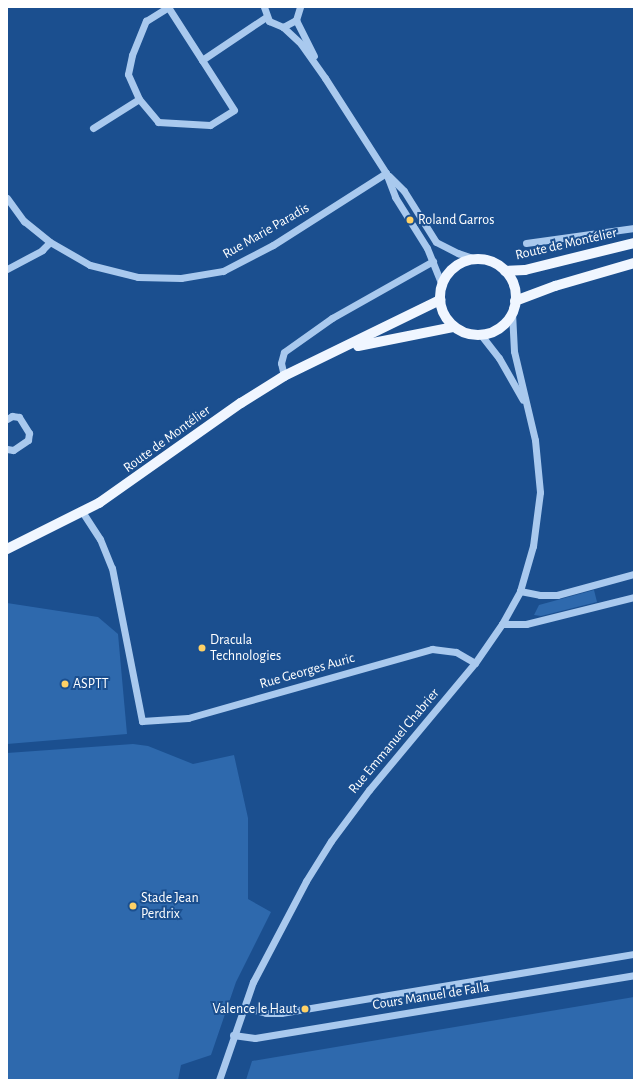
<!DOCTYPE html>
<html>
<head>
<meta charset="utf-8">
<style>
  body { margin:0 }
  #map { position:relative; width:641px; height:1087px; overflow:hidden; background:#1b4f8f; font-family:"Alegreya Sans",sans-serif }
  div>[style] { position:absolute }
  .green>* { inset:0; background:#2e69ad }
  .minor>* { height:7px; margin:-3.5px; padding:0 3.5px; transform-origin:3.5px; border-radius:3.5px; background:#a9c9ee }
  .major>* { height:10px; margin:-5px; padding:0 5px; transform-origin:5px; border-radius:5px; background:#f0f6ff }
  .major>.ring { margin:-5px; padding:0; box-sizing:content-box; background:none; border:10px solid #f0f6ff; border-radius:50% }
  .dots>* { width:11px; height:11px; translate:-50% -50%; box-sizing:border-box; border:2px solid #1b4f8f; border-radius:50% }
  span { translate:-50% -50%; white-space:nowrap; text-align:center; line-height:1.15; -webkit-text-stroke:4px #1b4f8f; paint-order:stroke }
  .poi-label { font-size:14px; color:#fff }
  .left { translate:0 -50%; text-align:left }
  .right { translate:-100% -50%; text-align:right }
  .street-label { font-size:14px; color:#fff }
  .frame { position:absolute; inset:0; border:8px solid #fff; pointer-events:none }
</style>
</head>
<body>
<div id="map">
  <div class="green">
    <i style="clip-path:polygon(594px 590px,597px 602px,541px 616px,534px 615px,539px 605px)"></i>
    <i style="clip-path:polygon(7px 603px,98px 617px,118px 634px,127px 734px,7px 744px)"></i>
    <i style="clip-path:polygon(133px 744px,148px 746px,193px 764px,234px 755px,248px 818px,248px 899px,271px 912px,236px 982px,211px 1055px,181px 1065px,178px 1080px,7px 1080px,7px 753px)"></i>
    <i style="clip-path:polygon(634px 997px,634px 1080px,246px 1080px,252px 1061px)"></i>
  </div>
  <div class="minor">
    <i style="left:264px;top:7px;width:15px;rotate:70deg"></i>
    <i style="left:269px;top:21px;width:15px;rotate:23deg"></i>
    <i style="left:283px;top:27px;width:15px;rotate:-28deg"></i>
    <i style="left:296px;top:20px;width:14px;rotate:-73deg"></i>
    <i style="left:296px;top:20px;width:40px;rotate:63.4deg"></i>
    <i style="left:283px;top:27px;width:25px;rotate:43deg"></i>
    <i style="left:301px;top:44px;width:42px;rotate:54.8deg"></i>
    <i style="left:325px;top:78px;width:113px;rotate:57.3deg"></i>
    <i style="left:386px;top:173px;width:26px;rotate:69deg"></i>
    <i style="left:395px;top:197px;width:60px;rotate:57.9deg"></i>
    <i style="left:427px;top:248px;width:40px;rotate:68deg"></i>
    <i style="left:139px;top:99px;width:27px;rotate:-114deg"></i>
    <i style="left:128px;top:74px;width:19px;rotate:-78deg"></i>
    <i style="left:132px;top:55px;width:37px;rotate:-68deg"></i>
    <i style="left:146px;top:21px;width:26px;rotate:-32deg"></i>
    <i style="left:168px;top:7px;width:63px;rotate:57.3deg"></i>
    <i style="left:202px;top:60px;width:77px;rotate:-33.9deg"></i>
    <i style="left:93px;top:128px;width:54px;rotate:-32.2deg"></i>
    <i style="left:139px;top:99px;width:30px;rotate:50deg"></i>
    <i style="left:158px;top:122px;width:52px;rotate:3.3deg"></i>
    <i style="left:210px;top:125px;width:28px;rotate:-32deg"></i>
    <i style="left:234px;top:110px;width:59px;rotate:-122.6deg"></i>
    <i style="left:389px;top:176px;width:21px;rotate:45deg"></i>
    <i style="left:404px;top:191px;width:60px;rotate:57.9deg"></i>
    <i style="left:436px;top:242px;width:25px;rotate:27deg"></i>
    <i style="left:458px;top:253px;width:21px;rotate:19deg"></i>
    <i style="left:7px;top:198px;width:29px;rotate:54deg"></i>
    <i style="left:24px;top:221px;width:33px;rotate:39deg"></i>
    <i style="left:50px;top:242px;width:46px;rotate:29.9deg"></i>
    <i style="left:90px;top:265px;width:49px;rotate:14deg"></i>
    <i style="left:138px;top:277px;width:43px;rotate:1.3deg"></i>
    <i style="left:181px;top:278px;width:43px;rotate:-9.5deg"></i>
    <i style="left:223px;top:271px;width:56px;rotate:-27.5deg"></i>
    <i style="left:273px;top:245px;width:134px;rotate:-32.5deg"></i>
    <i style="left:526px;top:243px;width:109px;rotate:-7.9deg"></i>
    <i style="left:7px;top:269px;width:40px;rotate:-28deg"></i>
    <i style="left:42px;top:250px;width:11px;rotate:-45deg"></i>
    <i style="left:481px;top:335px;width:29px;rotate:52deg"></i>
    <i style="left:499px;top:358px;width:48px;rotate:60.3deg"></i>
    <i style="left:284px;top:376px;width:13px;rotate:-103deg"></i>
    <i style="left:281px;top:363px;width:11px;rotate:-75deg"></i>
    <i style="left:284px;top:352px;width:59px;rotate:-35.3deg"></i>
    <i style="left:332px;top:318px;width:116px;rotate:-29.4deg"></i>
    <i style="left:7px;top:419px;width:6px;rotate:-31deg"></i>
    <i style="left:12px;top:416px;width:7px;rotate:8deg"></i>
    <i style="left:19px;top:417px;width:19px;rotate:58deg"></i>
    <i style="left:29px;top:433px;width:7px;rotate:98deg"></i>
    <i style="left:28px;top:440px;width:18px;rotate:146deg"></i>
    <i style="left:13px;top:450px;width:6px;rotate:-171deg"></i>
    <i style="left:83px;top:513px;width:31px;rotate:57deg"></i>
    <i style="left:100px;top:539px;width:31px;rotate:68deg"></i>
    <i style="left:112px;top:568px;width:156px;rotate:78.9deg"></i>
    <i style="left:142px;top:721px;width:46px;rotate:-3.7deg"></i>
    <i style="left:188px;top:718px;width:254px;rotate:-15.8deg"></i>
    <i style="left:432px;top:649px;width:24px;rotate:7deg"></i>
    <i style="left:456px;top:652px;width:22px;rotate:30deg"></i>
    <i style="left:520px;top:591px;width:20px;rotate:11deg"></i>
    <i style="left:540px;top:595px;width:17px"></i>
    <i style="left:557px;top:595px;width:80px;rotate:-15.3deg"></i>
    <i style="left:502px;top:624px;width:24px"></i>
    <i style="left:526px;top:624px;width:111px;rotate:-14deg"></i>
    <i style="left:244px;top:1007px;width:23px;rotate:15deg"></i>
    <i style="left:266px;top:1013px;width:15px"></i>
    <i style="left:281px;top:1013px;width:358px;rotate:-9.5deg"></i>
    <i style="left:233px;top:1035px;width:22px;rotate:8deg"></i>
    <i style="left:255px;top:1038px;width:384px;rotate:-9.4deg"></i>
    <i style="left:219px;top:1080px;width:104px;rotate:-70.9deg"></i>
    <i style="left:253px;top:982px;width:114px;rotate:-62.3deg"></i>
    <i style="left:306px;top:881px;width:47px;rotate:-58deg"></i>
    <i style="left:331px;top:841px;width:64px;rotate:-53.3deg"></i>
    <i style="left:369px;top:790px;width:165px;rotate:-50.2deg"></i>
    <i style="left:475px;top:663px;width:47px;rotate:-55.3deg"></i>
    <i style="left:502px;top:624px;width:38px;rotate:-61deg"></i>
    <i style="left:520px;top:591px;width:47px;rotate:-73.9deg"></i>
    <i style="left:533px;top:546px;width:54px;rotate:-82.6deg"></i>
    <i style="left:540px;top:492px;width:52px;rotate:-95.5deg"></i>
    <i style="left:535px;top:440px;width:91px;rotate:-103.3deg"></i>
    <i style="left:514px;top:351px;width:37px;rotate:-93deg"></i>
  </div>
  <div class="major">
    <i class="ring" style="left:440px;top:259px;width:66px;height:66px"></i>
    <i style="left:505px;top:271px;width:20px;rotate:-3deg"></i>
    <i style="left:525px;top:270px;width:112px;rotate:-13.9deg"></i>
    <i style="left:515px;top:301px;width:43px;rotate:-20.6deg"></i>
    <i style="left:555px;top:286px;width:82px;rotate:-16.2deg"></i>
    <i style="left:358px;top:346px;width:98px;rotate:-11.2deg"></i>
    <i style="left:7px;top:549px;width:103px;rotate:-26.6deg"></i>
    <i style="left:99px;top:503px;width:174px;rotate:-35.2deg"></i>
    <i style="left:241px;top:403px;width:51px;rotate:-32.1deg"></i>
    <i style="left:284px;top:376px;width:174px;rotate:-26deg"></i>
  </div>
  <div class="dots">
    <i style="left:410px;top:220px;background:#ffd166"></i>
    <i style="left:202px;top:648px;background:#ffd166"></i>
    <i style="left:65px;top:684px;background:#ffd166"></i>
    <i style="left:133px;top:906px;background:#ffd166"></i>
    <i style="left:305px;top:1009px;background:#ffd166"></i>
  </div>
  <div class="poi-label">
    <span class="left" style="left:418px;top:220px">Roland Garros</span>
    <span class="left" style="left:210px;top:648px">Dracula<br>Technologies</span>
    <span class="left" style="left:73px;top:684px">ASPTT</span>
    <span class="left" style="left:141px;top:906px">Stade Jean<br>Perdrix</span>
    <span class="right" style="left:297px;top:1009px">Valence le Haut</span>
  </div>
  <div class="street-label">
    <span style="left:266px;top:231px;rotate:-30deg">Rue Marie Paradis</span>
    <span style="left:566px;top:244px;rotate:-13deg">Route de Montélier</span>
    <span style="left:167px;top:439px;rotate:-36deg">Route de Montélier</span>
    <span style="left:307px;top:671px;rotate:-16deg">Rue Georges Auric</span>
    <span style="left:394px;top:741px;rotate:-50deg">Rue Emmanuel Chabrier</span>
    <span style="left:431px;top:996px;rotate:-9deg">Cours Manuel de Falla</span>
  </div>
  <div class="frame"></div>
</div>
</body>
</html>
